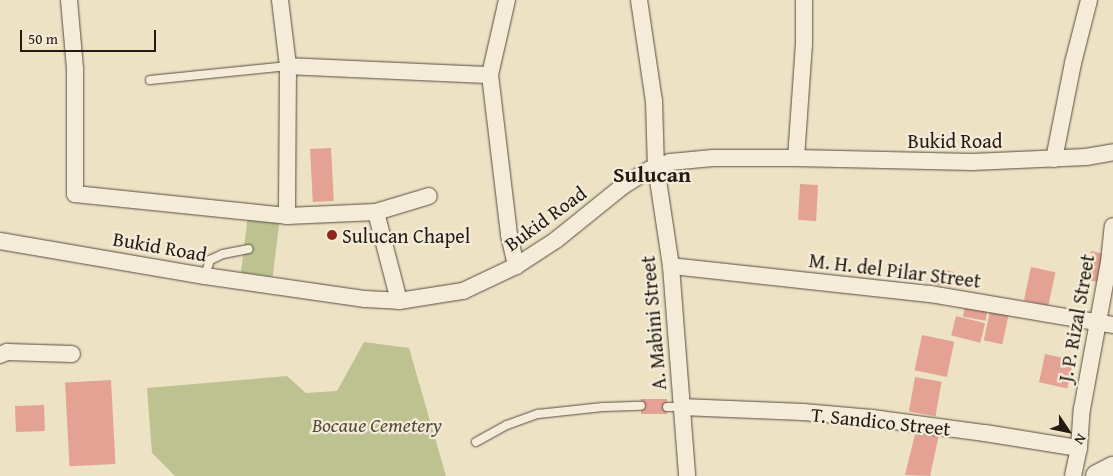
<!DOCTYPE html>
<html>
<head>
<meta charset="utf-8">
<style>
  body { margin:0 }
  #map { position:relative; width:1113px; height:476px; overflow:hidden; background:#eee2c5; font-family:"Gentium Book Plus",serif }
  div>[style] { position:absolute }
  .green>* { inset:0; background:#bec291; transform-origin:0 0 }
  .building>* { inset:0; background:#e3a294; transform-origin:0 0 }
  .roads { filter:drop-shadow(0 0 1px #564d3f) drop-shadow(0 0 1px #564d3f) }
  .service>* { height:8px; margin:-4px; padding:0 4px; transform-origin:4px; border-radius:4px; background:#f4ecd9 }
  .minor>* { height:16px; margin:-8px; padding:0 8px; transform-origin:8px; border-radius:8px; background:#f4ecd9 }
  .secondary>* { height:22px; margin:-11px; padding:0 11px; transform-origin:11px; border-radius:11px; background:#f4ecd9 }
  .dots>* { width:14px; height:14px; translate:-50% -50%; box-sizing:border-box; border:2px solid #f4ecd9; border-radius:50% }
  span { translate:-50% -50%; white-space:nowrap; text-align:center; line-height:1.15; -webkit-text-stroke:4.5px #f4ecd9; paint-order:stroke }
  .street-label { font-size:20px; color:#231b12 }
  .poi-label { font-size:20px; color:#231b12 }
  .left { translate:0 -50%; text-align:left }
  .park-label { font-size:20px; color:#524d38; font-style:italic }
  .quarter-label { font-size:22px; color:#231b12; font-weight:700 }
  .north { position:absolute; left:1043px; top:406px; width:50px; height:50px; -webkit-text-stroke:4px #f4ecd9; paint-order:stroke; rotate:124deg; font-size:14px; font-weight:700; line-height:20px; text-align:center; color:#231b12 }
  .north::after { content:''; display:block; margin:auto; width:18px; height:22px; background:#231b12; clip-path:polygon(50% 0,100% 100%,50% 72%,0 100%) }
  .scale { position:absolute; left:20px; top:30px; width:136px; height:22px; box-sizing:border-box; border:2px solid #231b12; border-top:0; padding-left:6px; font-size:15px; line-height:18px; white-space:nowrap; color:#231b12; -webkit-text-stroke:4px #f4ecd9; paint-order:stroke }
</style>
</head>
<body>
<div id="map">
  <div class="green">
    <i style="left:248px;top:215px;width:32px;height:58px;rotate:7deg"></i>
    <i style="clip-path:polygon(364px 342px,409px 348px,446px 476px,175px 476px,152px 453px,147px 388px,287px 376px,306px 393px,337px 391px)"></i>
  </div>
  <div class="building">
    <i style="left:331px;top:148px;width:53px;height:21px;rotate:87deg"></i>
    <i style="left:800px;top:184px;width:18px;height:36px;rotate:3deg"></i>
    <i style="left:1091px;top:251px;width:14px;height:29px;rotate:12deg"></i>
    <i style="left:1031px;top:267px;width:25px;height:34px;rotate:12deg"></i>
    <i style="left:936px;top:268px;width:19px;height:16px;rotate:12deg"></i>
    <i style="left:965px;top:305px;width:23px;height:12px;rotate:10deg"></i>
    <i style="left:990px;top:311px;width:19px;height:30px;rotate:12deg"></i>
    <i style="left:956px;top:316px;width:30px;height:20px;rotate:14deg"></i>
    <i style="left:922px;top:335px;width:33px;height:36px;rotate:12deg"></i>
    <i style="left:1045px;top:354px;width:29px;height:29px;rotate:12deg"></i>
    <i style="left:915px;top:377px;width:27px;height:35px;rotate:10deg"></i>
    <i style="left:111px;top:380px;width:84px;height:46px;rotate:87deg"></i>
    <i style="left:641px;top:399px;width:26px;height:15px"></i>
    <i style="left:44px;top:405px;width:26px;height:29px;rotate:88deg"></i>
    <i style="clip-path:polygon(916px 430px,939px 435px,930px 476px,905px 475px)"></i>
  </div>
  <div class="roads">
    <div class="service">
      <i style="left:150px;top:80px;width:139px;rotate:-5.8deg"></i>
      <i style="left:205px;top:276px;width:17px;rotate:-73deg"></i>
      <i style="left:210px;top:260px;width:14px;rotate:-25deg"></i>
      <i style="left:223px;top:254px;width:26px;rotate:-11deg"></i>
      <i style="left:667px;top:407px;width:14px"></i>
      <i style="left:476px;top:442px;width:35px;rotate:-29deg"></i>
      <i style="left:507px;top:425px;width:33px;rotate:-20deg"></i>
      <i style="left:538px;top:414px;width:65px;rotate:-6.1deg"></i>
      <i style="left:603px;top:407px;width:38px;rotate:-2deg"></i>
    </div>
    <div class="minor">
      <i style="left:69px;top:0;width:69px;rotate:85deg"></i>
      <i style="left:75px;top:69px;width:125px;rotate:90deg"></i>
      <i style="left:75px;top:194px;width:213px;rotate:5.9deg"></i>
      <i style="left:287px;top:216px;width:89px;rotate:-2.6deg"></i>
      <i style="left:280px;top:0;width:66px;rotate:83.1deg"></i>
      <i style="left:288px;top:66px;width:150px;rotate:90.4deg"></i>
      <i style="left:507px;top:0;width:77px;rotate:102.8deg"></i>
      <i style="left:490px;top:75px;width:161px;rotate:83.2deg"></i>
      <i style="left:509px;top:235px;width:32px;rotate:77deg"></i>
      <i style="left:639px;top:0;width:102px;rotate:81.6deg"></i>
      <i style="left:654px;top:101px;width:66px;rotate:88.3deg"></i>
      <i style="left:656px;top:167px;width:100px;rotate:81.4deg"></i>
      <i style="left:671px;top:266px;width:211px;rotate:85.6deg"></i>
      <i style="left:288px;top:66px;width:202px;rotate:2.6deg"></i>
      <i style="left:796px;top:158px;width:114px;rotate:-86deg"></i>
      <i style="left:804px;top:44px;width:44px;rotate:-90deg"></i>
      <i style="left:1054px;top:159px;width:98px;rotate:-78.8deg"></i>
      <i style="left:1073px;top:63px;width:65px;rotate:-75.7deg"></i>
      <i style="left:0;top:241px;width:208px;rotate:9.7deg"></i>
      <i style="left:205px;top:276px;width:162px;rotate:8.2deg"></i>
      <i style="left:365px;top:299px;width:34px;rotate:3deg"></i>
      <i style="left:399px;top:301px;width:65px;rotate:-8.9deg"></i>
      <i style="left:463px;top:291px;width:59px;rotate:-25.3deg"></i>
      <i style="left:516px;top:266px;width:48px;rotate:-33deg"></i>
      <i style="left:556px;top:240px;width:86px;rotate:-38.9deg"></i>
      <i style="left:623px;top:186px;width:31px;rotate:-32deg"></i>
      <i style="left:649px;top:170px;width:22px;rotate:-21deg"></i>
      <i style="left:670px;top:162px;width:43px;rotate:-5.3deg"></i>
      <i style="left:713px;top:158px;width:83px"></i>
      <i style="left:796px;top:158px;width:176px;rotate:1.3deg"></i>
      <i style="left:972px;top:162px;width:114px;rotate:-2.5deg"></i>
      <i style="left:1086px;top:157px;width:27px;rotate:-10deg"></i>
      <i style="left:671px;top:266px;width:261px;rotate:6.2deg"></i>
      <i style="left:930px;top:294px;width:186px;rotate:9.6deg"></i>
      <i style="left:399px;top:301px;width:92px;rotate:-104.5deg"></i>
      <i style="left:376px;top:212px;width:55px;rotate:-16.8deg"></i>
      <i style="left:0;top:355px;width:8px;rotate:-23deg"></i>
      <i style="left:7px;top:352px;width:65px;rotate:1.8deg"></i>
      <i style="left:681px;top:407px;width:122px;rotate:2.3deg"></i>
      <i style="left:803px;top:412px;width:69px;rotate:5deg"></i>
      <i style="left:872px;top:418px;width:114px;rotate:7.6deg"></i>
      <i style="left:985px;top:433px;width:95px;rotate:9.1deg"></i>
      <i style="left:1073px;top:476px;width:29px;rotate:-78deg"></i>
      <i style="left:1079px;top:448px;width:39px;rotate:-86deg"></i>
      <i style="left:1082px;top:409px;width:149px;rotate:-79.6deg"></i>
      <i style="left:1109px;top:262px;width:36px;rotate:-84deg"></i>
    </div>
    <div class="secondary">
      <i style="left:1097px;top:476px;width:18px;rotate:-27deg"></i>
    </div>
  </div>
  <div class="dots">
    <i style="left:332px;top:235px;background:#8f2418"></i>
  </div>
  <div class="street-label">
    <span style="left:955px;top:140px">Bukid Road</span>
    <span style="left:545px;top:218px;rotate:-36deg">Bukid Road</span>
    <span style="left:160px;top:246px;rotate:10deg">Bukid Road</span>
    <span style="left:895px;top:270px;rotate:7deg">M. H. del Pilar Street</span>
    <span style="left:1076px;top:318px;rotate:-80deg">J. P. Rizal Street</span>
    <span style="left:653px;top:323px;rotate:-95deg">A. Mabini Street</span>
    <span style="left:881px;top:421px;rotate:6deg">T. Sandico Street</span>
  </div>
  <div class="poi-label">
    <span class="left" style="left:342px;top:235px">Sulucan Chapel</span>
  </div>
  <div class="park-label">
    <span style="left:377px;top:424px">Bocaue Cemetery</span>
  </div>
  <div class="quarter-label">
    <span style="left:652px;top:175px">Sulucan</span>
  </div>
  <div class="north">N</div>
  <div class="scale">50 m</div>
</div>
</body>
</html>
